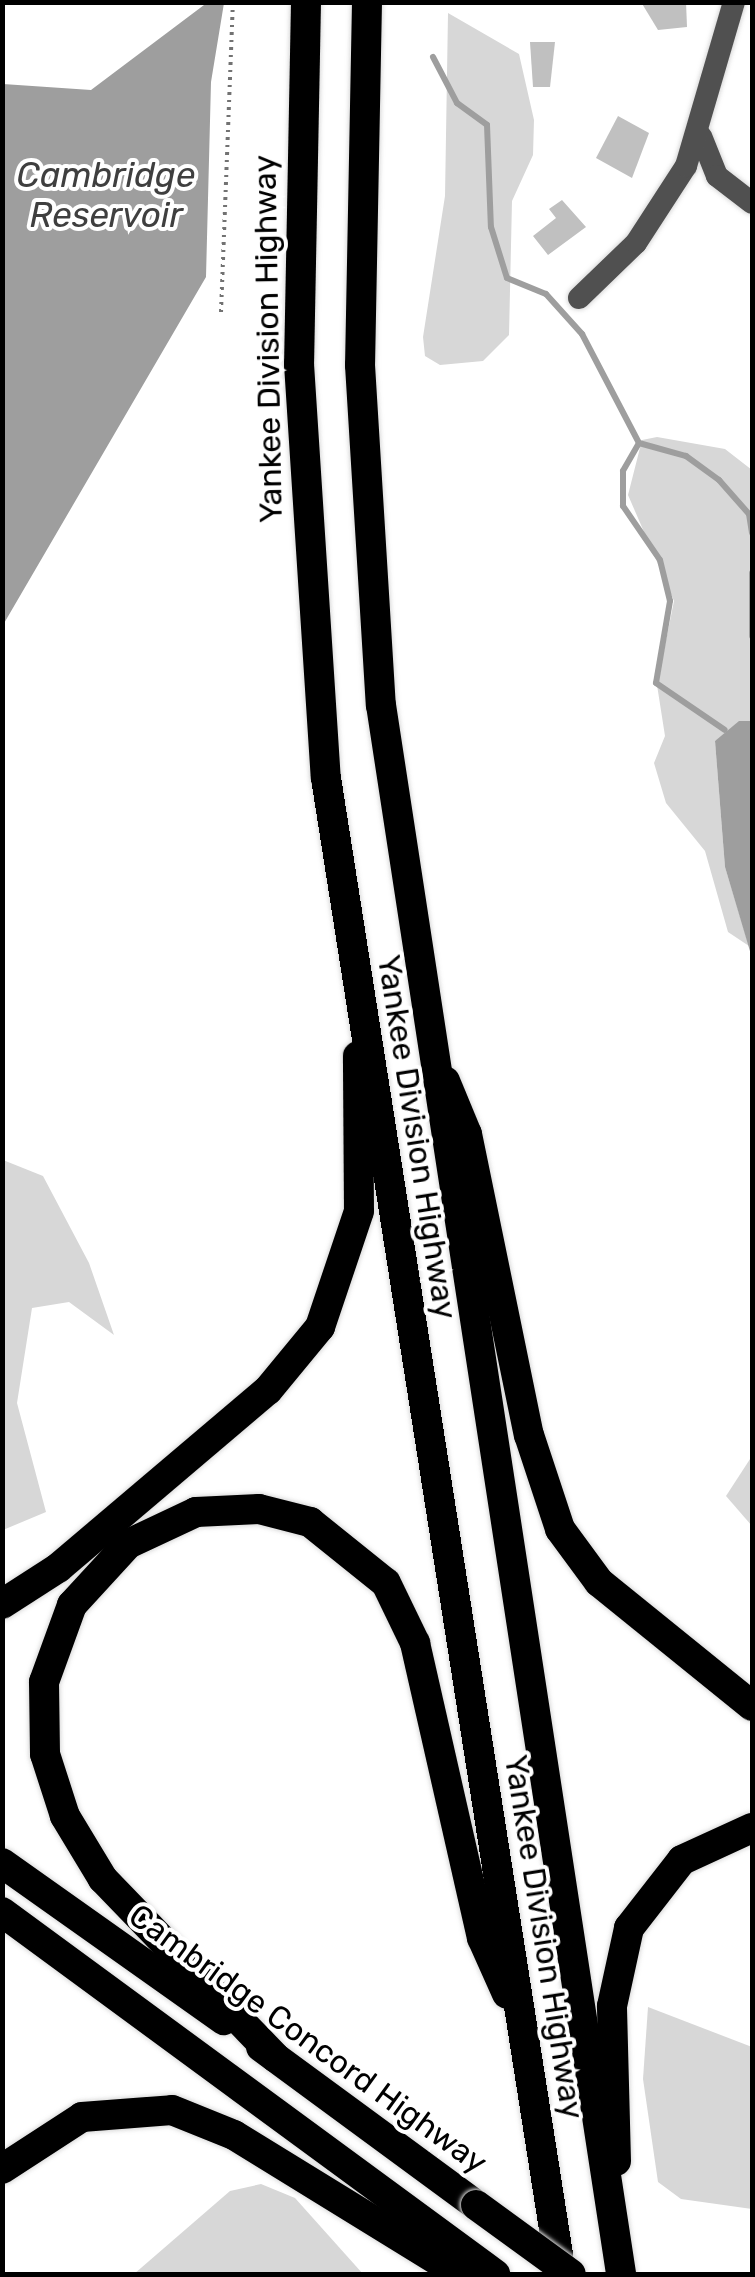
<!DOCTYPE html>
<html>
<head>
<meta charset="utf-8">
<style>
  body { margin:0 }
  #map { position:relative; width:755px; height:2277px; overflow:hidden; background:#fff; font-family:Rubik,sans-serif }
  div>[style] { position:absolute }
  .green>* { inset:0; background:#d7d7d7 }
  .water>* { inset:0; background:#9e9e9e }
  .stream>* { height:6px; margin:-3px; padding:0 3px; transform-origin:3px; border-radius:3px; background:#9e9e9e }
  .building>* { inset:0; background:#c0c0c0 }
  .path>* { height:4px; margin-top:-2px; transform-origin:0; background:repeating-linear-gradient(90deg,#727272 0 2.5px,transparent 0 7.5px) }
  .roads { filter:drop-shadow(0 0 2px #dbdbdb) drop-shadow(0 0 2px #dbdbdb) }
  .minor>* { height:22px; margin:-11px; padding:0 11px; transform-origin:11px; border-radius:11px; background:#505050 }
  .highway>* { height:30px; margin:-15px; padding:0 15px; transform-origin:15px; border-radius:15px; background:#000 }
  .bridges { filter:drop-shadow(0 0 2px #dbdbdb) drop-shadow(0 0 2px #dbdbdb) }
  .highway-bridge>* { height:30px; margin:-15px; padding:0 15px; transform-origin:15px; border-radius:15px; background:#000 }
  span { translate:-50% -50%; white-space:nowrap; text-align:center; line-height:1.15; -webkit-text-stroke:8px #fff; paint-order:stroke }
  .street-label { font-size:32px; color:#000 }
  .water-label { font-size:35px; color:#3f3f3f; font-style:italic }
  .frame { position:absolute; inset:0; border:5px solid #000; pointer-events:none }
</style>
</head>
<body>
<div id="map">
  <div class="green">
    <i style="clip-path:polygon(448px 13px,519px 54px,534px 120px,533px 155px,512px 201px,509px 335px,483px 361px,440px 365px,425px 356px,423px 337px,445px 196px)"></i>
    <i style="clip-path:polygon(657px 437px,725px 449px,752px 470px,752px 721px,715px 741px,725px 867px,749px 946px,728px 932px,705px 851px,666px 803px,654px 763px,665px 736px,657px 685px,674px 601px,628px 495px,642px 440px)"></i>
    <i style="clip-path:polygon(3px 1160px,43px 1176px,89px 1263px,114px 1335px,69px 1302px,32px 1308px,17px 1403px,46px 1512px,3px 1530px)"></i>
    <i style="clip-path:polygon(752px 1456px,752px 1526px,726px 1496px)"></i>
    <i style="clip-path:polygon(648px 2007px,752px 2047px,752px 2209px,681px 2199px,658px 2182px,643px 2079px)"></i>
    <i style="clip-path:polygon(261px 2184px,295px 2198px,363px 2274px,134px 2274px,230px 2191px)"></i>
  </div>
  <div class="water">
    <i style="clip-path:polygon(208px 2px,224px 3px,211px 82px,206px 277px,3px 625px,3px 84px,91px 90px)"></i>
    <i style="clip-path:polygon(739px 721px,752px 721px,752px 958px,725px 867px,715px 741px)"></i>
  </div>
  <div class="stream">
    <i style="left:433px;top:57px;width:52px;rotate:62.4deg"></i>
    <i style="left:457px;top:103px;width:37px;rotate:36deg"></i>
    <i style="left:487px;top:125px;width:102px;rotate:87.8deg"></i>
    <i style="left:491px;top:227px;width:53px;rotate:72.6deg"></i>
    <i style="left:507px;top:278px;width:42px;rotate:22.3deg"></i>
    <i style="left:546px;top:294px;width:54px;rotate:48deg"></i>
    <i style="left:582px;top:334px;width:123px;rotate:62.4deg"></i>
    <i style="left:639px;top:443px;width:32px;rotate:120deg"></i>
    <i style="left:623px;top:471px;width:35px;rotate:90deg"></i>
    <i style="left:623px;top:506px;width:65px;rotate:55.6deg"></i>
    <i style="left:660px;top:560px;width:42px;rotate:76.3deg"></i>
    <i style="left:670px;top:601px;width:83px;rotate:99.7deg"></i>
    <i style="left:656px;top:683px;width:83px;rotate:34.3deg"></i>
    <i style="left:639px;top:443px;width:49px;rotate:15.5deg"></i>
    <i style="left:686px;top:456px;width:41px;rotate:36deg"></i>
    <i style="left:719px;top:480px;width:45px;rotate:48.6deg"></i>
    <i style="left:749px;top:514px;width:19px;rotate:81deg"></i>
    <i style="left:752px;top:573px;width:63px;rotate:90deg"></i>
  </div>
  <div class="building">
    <i style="clip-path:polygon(641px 2px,686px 2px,687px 27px,658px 30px)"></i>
    <i style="clip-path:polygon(530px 42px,555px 42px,550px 87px,533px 87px)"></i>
    <i style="clip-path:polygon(618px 116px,649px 133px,632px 178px,596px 158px)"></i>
    <i style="clip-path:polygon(562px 200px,586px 227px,548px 255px,533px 236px,556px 218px,549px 209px)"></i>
  </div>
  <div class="path">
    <i style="left:221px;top:312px;width:310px;rotate:-87.8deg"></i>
  </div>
  <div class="roads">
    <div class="minor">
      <i style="left:701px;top:136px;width:43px;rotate:68.2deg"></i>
      <i style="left:717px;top:176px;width:44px;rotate:37.6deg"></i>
      <i style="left:579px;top:298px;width:79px;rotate:-44deg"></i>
      <i style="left:636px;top:243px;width:92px;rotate:-57deg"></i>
      <i style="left:686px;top:166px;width:171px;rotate:-73.7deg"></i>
    </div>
    <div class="highway">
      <i style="left:306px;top:2px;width:362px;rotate:91.1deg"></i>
      <i style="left:299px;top:364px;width:415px;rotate:86.3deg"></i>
      <i style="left:326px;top:778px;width:1514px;rotate:81.07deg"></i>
      <i style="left:367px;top:2px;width:363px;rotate:91.1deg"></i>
      <i style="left:360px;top:365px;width:341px;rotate:86.5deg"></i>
      <i style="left:381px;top:705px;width:1587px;rotate:81.3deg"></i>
      <i style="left:445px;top:1081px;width:57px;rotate:67.5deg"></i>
      <i style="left:467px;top:1134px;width:307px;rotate:78.4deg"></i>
      <i style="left:529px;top:1435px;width:99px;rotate:71.7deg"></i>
      <i style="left:560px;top:1529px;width:66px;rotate:53.7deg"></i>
      <i style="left:599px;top:1582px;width:197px;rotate:39deg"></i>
      <i style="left:2px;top:1604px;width:67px;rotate:-32.7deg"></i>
      <i style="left:58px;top:1568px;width:275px;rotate:-40.3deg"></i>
      <i style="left:268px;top:1390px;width:82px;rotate:-50.5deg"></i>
      <i style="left:320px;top:1327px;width:122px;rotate:-71.4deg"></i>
      <i style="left:359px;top:1211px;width:155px;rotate:-90.4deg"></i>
      <i style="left:2px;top:1863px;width:272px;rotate:35.3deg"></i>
      <i style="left:2px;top:1912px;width:612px;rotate:36.29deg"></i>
      <i style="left:261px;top:2047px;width:267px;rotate:36.3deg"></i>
      <i style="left:275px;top:2057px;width:248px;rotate:-134deg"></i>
      <i style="left:103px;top:1879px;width:74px;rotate:-121.1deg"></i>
      <i style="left:65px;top:1816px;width:65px;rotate:-107.9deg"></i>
      <i style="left:45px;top:1754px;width:72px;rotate:-90.8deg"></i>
      <i style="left:44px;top:1682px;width:82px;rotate:-70deg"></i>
      <i style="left:72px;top:1605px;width:83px;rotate:-47.4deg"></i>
      <i style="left:128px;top:1544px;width:75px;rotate:-25.2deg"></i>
      <i style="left:196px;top:1512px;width:63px;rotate:-2.7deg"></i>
      <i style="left:259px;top:1509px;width:53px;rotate:14.3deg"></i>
      <i style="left:310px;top:1522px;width:97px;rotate:38.8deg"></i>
      <i style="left:386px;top:1583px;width:67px;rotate:64.2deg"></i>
      <i style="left:415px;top:1643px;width:303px;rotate:77.2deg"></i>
      <i style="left:482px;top:1938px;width:61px;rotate:65.9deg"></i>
      <i style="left:616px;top:2161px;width:155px;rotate:-91.5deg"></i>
      <i style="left:612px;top:2006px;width:80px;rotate:-77.7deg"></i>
      <i style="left:629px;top:1928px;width:86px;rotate:-52.1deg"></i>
      <i style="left:682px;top:1860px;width:77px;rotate:-24.6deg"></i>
      <i style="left:2px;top:2169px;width:95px;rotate:-33deg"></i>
      <i style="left:82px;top:2117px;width:90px;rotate:-4.4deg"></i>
      <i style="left:172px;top:2110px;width:67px;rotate:22deg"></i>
      <i style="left:234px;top:2135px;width:265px;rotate:31.6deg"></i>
    </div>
  </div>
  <div class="bridges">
    <div class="highway-bridge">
      <i style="left:476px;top:2205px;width:117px;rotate:36deg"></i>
    </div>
  </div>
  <div class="street-label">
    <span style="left:268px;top:339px;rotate:-91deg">Yankee Division Highway</span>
    <span style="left:417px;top:1137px;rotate:81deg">Yankee Division Highway</span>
    <span style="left:544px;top:1937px;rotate:81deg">Yankee Division Highway</span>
    <span style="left:308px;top:2039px;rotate:36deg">Cambridge Concord Highway</span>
  </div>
  <div class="water-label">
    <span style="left:106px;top:195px">Cambridge<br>Reservoir</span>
  </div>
  <div class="frame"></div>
</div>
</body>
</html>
